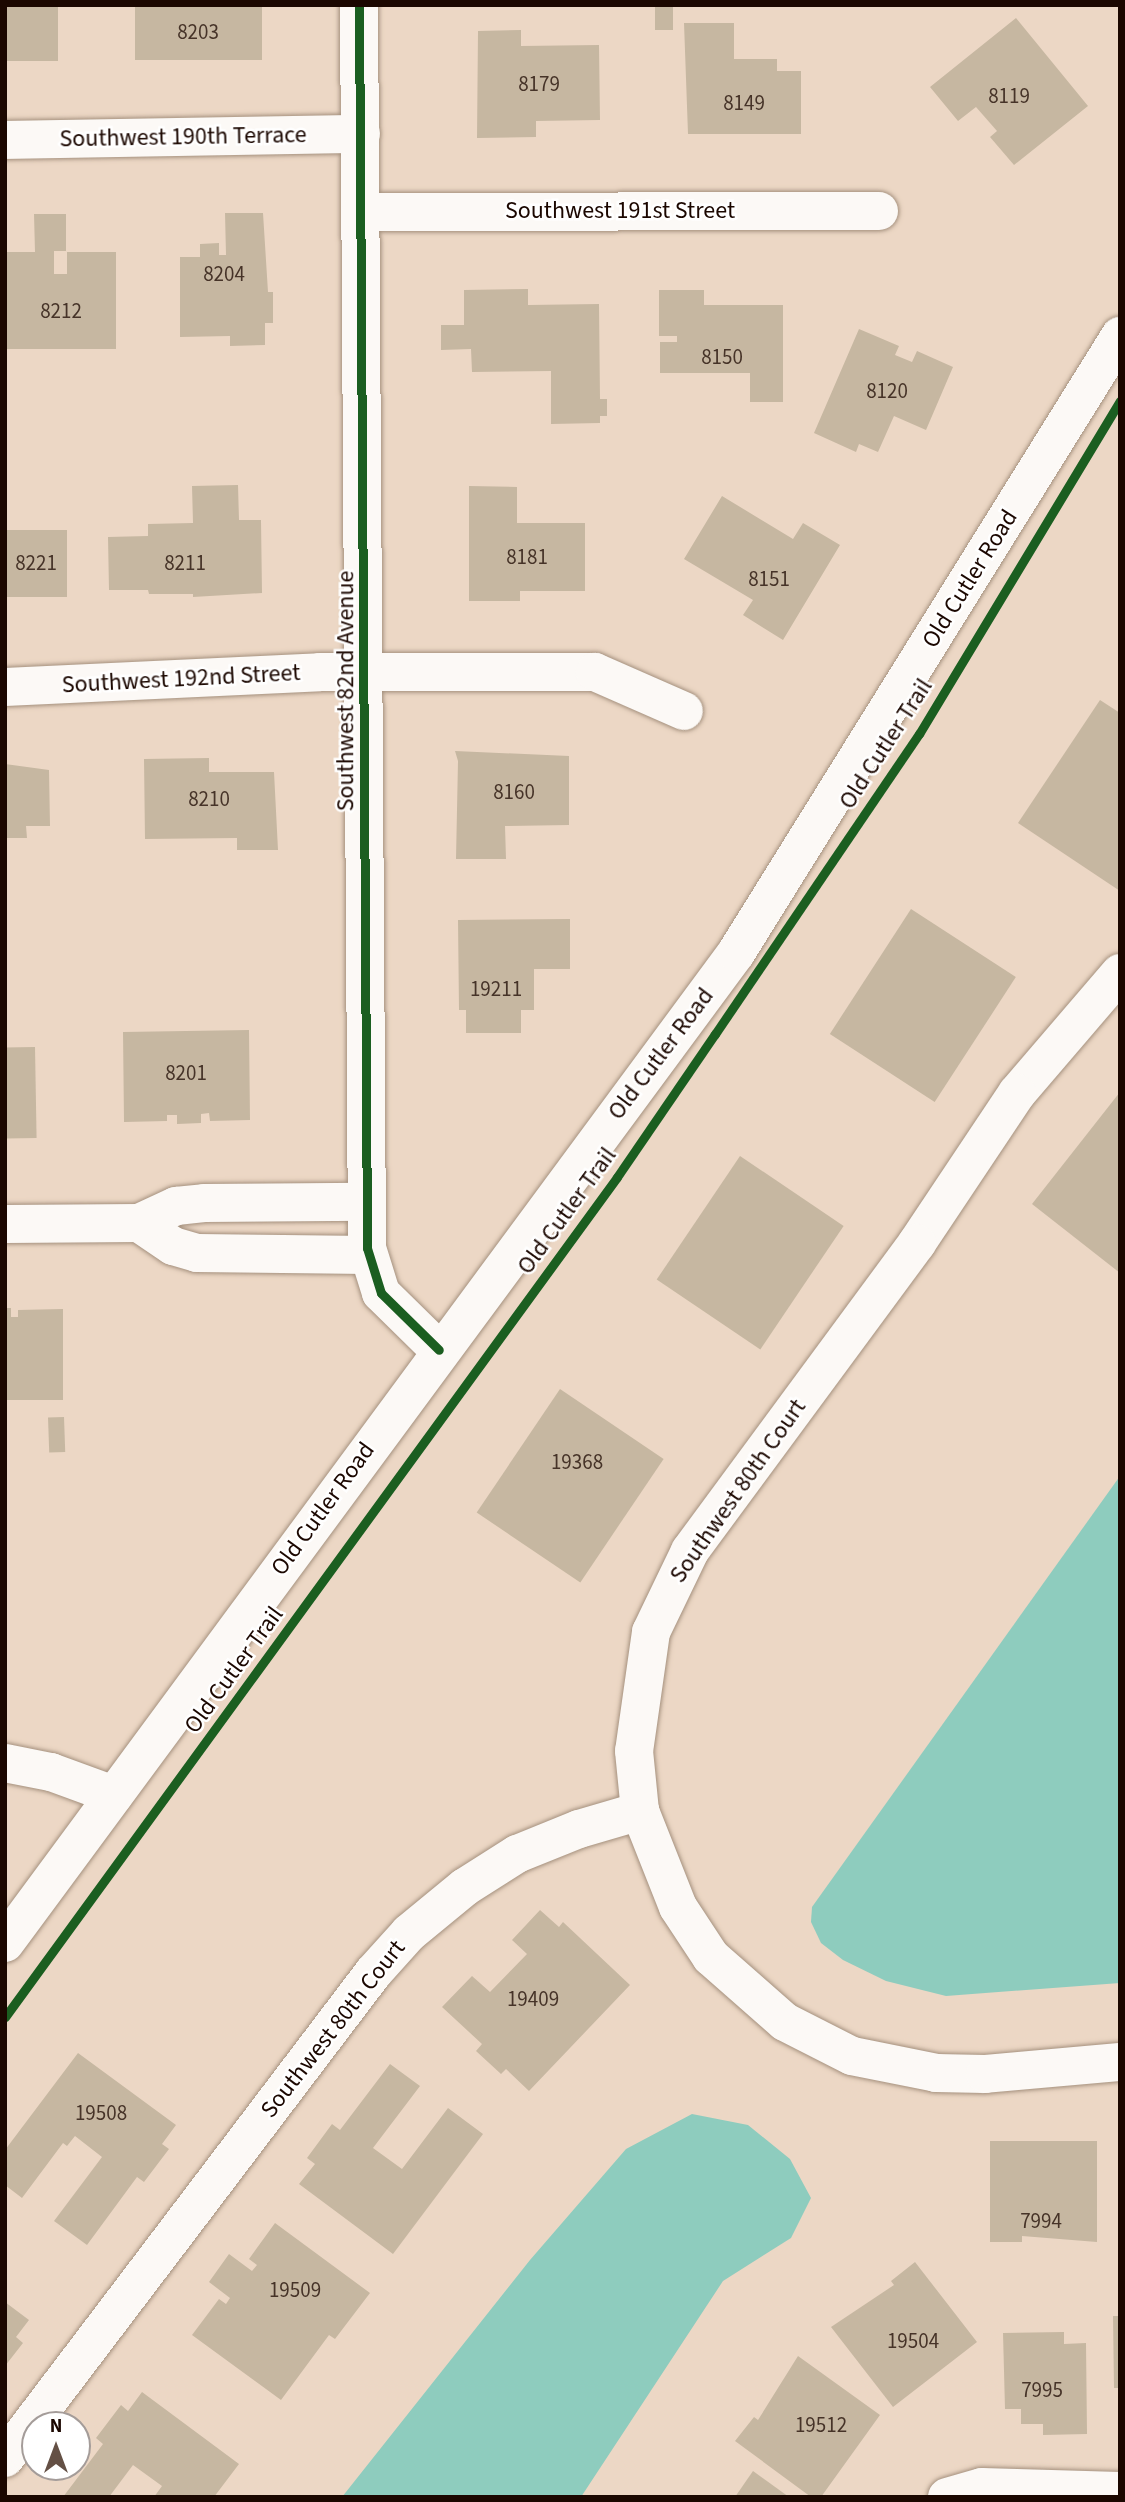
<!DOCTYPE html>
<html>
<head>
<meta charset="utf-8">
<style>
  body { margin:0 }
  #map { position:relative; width:1125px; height:2502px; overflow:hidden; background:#ecd7c5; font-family:"Source Sans 3",sans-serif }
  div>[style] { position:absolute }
  .water>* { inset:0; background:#8eccbe }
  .building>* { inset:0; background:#c6b7a1; transform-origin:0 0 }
  .roads { filter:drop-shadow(0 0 2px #a5917e) drop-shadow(0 0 2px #a5917e) }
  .minor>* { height:38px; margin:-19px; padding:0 19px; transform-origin:19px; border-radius:19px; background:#fcf9f6 }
  .major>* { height:38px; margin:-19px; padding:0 19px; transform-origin:19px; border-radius:19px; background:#fcf9f6 }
  .cycleway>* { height:9px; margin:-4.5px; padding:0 4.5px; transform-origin:4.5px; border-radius:4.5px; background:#1b5e20 }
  span { translate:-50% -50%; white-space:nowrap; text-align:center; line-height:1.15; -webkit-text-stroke:5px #fff; paint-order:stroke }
  .number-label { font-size:21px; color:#463328 }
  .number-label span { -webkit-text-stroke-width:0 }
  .street-label { font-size:24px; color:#1b0700 }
  .frame { position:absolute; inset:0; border:7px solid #1b0700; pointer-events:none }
  .north { position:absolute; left:21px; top:2411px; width:70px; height:70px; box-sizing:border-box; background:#fff; border:2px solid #a49c99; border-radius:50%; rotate:0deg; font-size:19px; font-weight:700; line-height:28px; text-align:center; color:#1b0700 }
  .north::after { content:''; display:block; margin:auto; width:24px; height:32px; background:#645045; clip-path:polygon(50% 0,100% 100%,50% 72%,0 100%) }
</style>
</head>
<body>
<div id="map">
  <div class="water">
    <i style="clip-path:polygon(1120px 1476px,1120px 1983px,946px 1996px,886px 1981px,843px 1960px,821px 1943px,811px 1922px,812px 1907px)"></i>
    <i style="clip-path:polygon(692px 2114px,748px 2125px,790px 2159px,811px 2198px,791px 2238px,723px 2281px,581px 2497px,342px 2497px,530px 2260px,626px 2149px)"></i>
  </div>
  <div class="building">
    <i style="left:5px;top:5px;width:53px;height:56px"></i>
    <i style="left:135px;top:5px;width:127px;height:55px"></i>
    <i style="left:655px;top:5px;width:18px;height:25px"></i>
    <i style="clip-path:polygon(1016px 18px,1088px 106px,1014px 165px,990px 137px,997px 131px,976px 107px,958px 121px,930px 87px)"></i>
    <i style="clip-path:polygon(684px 23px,734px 23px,734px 59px,777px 59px,777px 71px,801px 71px,801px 134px,688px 134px)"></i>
    <i style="clip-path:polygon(521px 30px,521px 46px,599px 45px,600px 120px,536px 121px,536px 137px,477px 138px,478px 31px)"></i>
    <i style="clip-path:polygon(225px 213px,263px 213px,268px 292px,273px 292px,273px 323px,265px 323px,265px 345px,230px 346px,230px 336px,180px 337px,180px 257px,200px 257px,200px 244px,219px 243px,219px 255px,226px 255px)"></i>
    <i style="clip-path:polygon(34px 214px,66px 214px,66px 251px,54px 251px,54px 274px,67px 274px,67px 252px,116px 252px,116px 349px,5px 349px,5px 252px,35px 252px)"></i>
    <i style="clip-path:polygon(528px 289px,528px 305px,599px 304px,600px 399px,607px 399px,607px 416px,600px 416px,600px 423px,551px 424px,551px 371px,472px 372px,471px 349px,441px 350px,441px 325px,464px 325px,464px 290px)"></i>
    <i style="clip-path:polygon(659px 290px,704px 290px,704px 305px,783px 305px,783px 402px,750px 402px,750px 373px,660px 373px,660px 342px,677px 342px,677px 336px,659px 336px)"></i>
    <i style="clip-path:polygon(859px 329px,899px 346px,895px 355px,912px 362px,917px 351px,953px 367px,926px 430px,894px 416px,878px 452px,859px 444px,856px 452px,814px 433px)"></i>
    <i style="clip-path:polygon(238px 485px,239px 520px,261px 520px,262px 593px,193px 597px,193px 594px,149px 594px,148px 590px,109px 590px,108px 537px,148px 536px,148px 524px,193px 523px,192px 486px)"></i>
    <i style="clip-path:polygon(469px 486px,517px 487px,517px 523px,585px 523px,585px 591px,520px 591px,520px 601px,469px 601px)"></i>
    <i style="clip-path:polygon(722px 496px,793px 539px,803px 523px,840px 545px,783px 640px,743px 615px,753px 600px,684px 559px)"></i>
    <i style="left:5px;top:530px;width:62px;height:67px"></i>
    <i style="clip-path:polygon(1100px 700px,1120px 713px,1120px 891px,1018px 823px)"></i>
    <i style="clip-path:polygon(455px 751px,569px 756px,569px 825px,505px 826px,506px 859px,456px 859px,458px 761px)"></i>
    <i style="clip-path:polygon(209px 758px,209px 772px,274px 772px,278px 850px,237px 850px,237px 838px,145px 839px,144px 759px)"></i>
    <i style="clip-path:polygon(5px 764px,49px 770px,50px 826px,26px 826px,27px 838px,5px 838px)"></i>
    <i style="left:911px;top:909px;width:125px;height:149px;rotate:33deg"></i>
    <i style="clip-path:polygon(570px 919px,570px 969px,534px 969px,534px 1010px,521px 1010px,521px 1033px,466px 1033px,466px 1010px,459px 1010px,458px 920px)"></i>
    <i style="clip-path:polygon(249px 1030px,250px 1120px,210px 1121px,209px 1113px,201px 1114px,201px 1123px,177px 1124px,177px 1115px,167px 1115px,167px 1121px,124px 1122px,123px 1032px)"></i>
    <i style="left:35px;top:1047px;width:91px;height:30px;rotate:89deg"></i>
    <i style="clip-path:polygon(1120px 1092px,1120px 1273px,1032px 1204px)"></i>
    <i style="left:740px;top:1156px;width:125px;height:149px;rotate:34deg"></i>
    <i style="clip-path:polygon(5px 1308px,11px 1308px,11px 1317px,18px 1317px,18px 1310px,63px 1309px,63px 1400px,5px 1400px)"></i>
    <i style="left:560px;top:1389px;width:125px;height:149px;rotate:34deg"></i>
    <i style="left:64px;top:1417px;width:35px;height:16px;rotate:88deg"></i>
    <i style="clip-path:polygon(540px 1910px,559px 1927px,563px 1922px,630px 1985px,529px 2091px,506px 2069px,501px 2074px,476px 2051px,482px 2044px,442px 2007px,472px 1976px,490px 1992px,527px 1954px,512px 1940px)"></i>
    <i style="clip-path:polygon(78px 2053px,176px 2125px,162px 2144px,169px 2149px,144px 2182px,137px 2177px,87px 2245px,54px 2221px,102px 2157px,75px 2136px,67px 2146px,63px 2143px,22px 2198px,5px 2185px,5px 2150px)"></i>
    <i style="clip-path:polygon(390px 2064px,420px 2086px,373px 2148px,402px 2169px,448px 2108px,483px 2134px,393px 2254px,299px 2184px,315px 2164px,307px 2158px,332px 2124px,340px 2130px)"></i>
    <i style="clip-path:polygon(990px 2141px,1097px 2141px,1097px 2242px,1022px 2236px,1022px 2242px,990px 2242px)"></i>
    <i style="clip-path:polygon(275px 2223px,370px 2293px,335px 2339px,329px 2335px,281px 2400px,192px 2335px,219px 2299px,226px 2304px,230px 2298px,209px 2282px,229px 2254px,252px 2271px,257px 2265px,249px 2259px)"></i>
    <i style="clip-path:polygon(915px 2262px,977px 2342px,893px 2407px,831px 2327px,894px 2285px,891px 2281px)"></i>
    <i style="clip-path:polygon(5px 2302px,29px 2320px,16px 2337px,23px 2343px,5px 2366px)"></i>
    <i style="clip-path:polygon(1113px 2316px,1120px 2316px,1120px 2388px,1114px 2388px)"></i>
    <i style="clip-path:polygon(1064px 2332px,1064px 2344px,1086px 2343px,1087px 2434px,1043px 2435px,1043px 2424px,1021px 2424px,1021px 2409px,1005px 2409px,1003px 2333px)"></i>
    <i style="clip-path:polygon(798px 2356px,880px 2415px,821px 2497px,811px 2497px,735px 2441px,754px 2417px,758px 2420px)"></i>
    <i style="clip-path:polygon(142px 2392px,239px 2464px,214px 2497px,154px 2497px,162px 2486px,133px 2465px,109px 2497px,63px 2497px,103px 2444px,96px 2438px,121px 2405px,128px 2411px)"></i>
    <i style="clip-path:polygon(753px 2471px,789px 2497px,735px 2497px)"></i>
  </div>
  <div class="roads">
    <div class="minor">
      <i style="left:359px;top:5px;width:1243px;rotate:89.63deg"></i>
      <i style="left:367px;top:1248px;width:47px;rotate:72.7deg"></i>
      <i style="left:381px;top:1293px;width:81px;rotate:44.5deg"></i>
      <i style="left:5px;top:140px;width:356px;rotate:-1deg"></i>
      <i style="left:361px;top:212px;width:518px;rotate:-0.11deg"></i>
      <i style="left:5px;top:687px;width:315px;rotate:-2.7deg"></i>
      <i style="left:320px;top:672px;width:275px"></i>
      <i style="left:595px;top:672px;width:97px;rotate:23.7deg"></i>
      <i style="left:1120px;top:973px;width:158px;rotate:130.6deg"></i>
      <i style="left:1017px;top:1093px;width:180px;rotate:123.7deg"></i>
      <i style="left:917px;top:1243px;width:383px;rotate:126.4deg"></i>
      <i style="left:690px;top:1551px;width:90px;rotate:115.7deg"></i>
      <i style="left:651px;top:1632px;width:120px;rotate:98.1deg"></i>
      <i style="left:634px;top:1751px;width:60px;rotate:84.3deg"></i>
      <i style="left:640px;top:1811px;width:103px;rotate:68.4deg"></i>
      <i style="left:678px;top:1907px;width:60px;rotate:56.6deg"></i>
      <i style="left:711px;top:1957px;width:98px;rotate:41.3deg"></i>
      <i style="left:785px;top:2022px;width:75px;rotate:26.9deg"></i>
      <i style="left:852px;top:2056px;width:86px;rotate:11.4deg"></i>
      <i style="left:936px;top:2073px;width:49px;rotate:1.2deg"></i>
      <i style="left:985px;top:2074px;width:136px;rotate:-5.1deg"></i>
      <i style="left:139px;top:1223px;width:41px;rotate:34.1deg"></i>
      <i style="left:173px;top:1246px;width:25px;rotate:16deg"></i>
      <i style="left:197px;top:1253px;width:171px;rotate:0.7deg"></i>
      <i style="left:5px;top:1224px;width:134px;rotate:-0.4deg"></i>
      <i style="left:139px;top:1223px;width:41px;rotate:-24.7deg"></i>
      <i style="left:176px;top:1206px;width:28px;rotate:-6deg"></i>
      <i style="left:204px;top:1203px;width:163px;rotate:-0.4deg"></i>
      <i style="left:5px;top:1763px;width:47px;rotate:11.1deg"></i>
      <i style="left:51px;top:1772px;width:67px;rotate:20.1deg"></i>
      <i style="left:5px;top:2458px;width:609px;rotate:-52.81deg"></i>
      <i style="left:373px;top:1973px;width:54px;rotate:-48deg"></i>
      <i style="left:409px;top:1933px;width:72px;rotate:-39.4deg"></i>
      <i style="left:465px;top:1887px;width:62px;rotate:-32.4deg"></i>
      <i style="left:517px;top:1854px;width:67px;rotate:-22deg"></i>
      <i style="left:579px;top:1829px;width:64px;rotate:-16.4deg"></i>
      <i style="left:947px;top:2497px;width:36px;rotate:-16deg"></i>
      <i style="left:982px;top:2487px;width:138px;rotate:1.7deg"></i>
    </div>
    <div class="major">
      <i style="left:5px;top:1943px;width:1231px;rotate:-53.56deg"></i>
      <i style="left:736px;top:953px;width:727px;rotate:-58.1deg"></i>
    </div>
  </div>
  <div class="cycleway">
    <i style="left:359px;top:5px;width:1243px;rotate:89.63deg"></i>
    <i style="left:367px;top:1248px;width:47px;rotate:72.7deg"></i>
    <i style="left:381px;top:1293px;width:81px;rotate:44.5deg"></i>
    <i style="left:5px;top:2017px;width:1039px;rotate:-53.92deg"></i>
    <i style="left:617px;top:1177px;width:173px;rotate:-55.6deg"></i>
    <i style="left:715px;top:1034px;width:363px;rotate:-55.8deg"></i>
    <i style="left:919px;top:734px;width:389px;rotate:-58.9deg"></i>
  </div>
  <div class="number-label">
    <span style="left:198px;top:32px">8203</span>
    <span style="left:539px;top:84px">8179</span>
    <span style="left:1009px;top:96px">8119</span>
    <span style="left:744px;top:103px">8149</span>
    <span style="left:224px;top:274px">8204</span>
    <span style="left:61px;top:311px">8212</span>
    <span style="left:722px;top:357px">8150</span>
    <span style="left:887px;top:391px">8120</span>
    <span style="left:527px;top:557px">8181</span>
    <span style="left:36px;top:563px">8221</span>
    <span style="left:185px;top:563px">8211</span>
    <span style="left:769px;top:579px">8151</span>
    <span style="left:514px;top:792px">8160</span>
    <span style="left:209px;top:799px">8210</span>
    <span style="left:496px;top:989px">19211</span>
    <span style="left:186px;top:1073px">8201</span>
    <span style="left:577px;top:1462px">19368</span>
    <span style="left:533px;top:1999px">19409</span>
    <span style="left:101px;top:2113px">19508</span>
    <span style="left:1041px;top:2221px">7994</span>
    <span style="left:295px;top:2290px">19509</span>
    <span style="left:913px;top:2341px">19504</span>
    <span style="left:1042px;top:2390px">7995</span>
    <span style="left:821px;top:2425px">19512</span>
  </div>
  <div class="street-label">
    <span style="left:183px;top:137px;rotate:-1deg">Southwest 190th Terrace</span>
    <span style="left:620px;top:211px">Southwest 191st Street</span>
    <span style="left:970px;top:579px;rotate:-58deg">Old Cutler Road</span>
    <span style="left:181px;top:679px;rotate:-3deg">Southwest 192nd Street</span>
    <span style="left:346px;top:691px;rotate:-90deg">Southwest 82nd Avenue</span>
    <span style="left:886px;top:744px;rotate:-57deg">Old Cutler Trail</span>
    <span style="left:661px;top:1054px;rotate:-53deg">Old Cutler Road</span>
    <span style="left:567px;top:1211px;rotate:-54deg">Old Cutler Trail</span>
    <span style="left:738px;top:1491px;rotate:-55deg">Southwest 80th Court</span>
    <span style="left:323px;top:1509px;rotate:-54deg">Old Cutler Road</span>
    <span style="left:234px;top:1670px;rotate:-54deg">Old Cutler Trail</span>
    <span style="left:333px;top:2029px;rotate:-52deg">Southwest 80th Court</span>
  </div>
  <div class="frame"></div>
  <div class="north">N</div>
</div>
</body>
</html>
